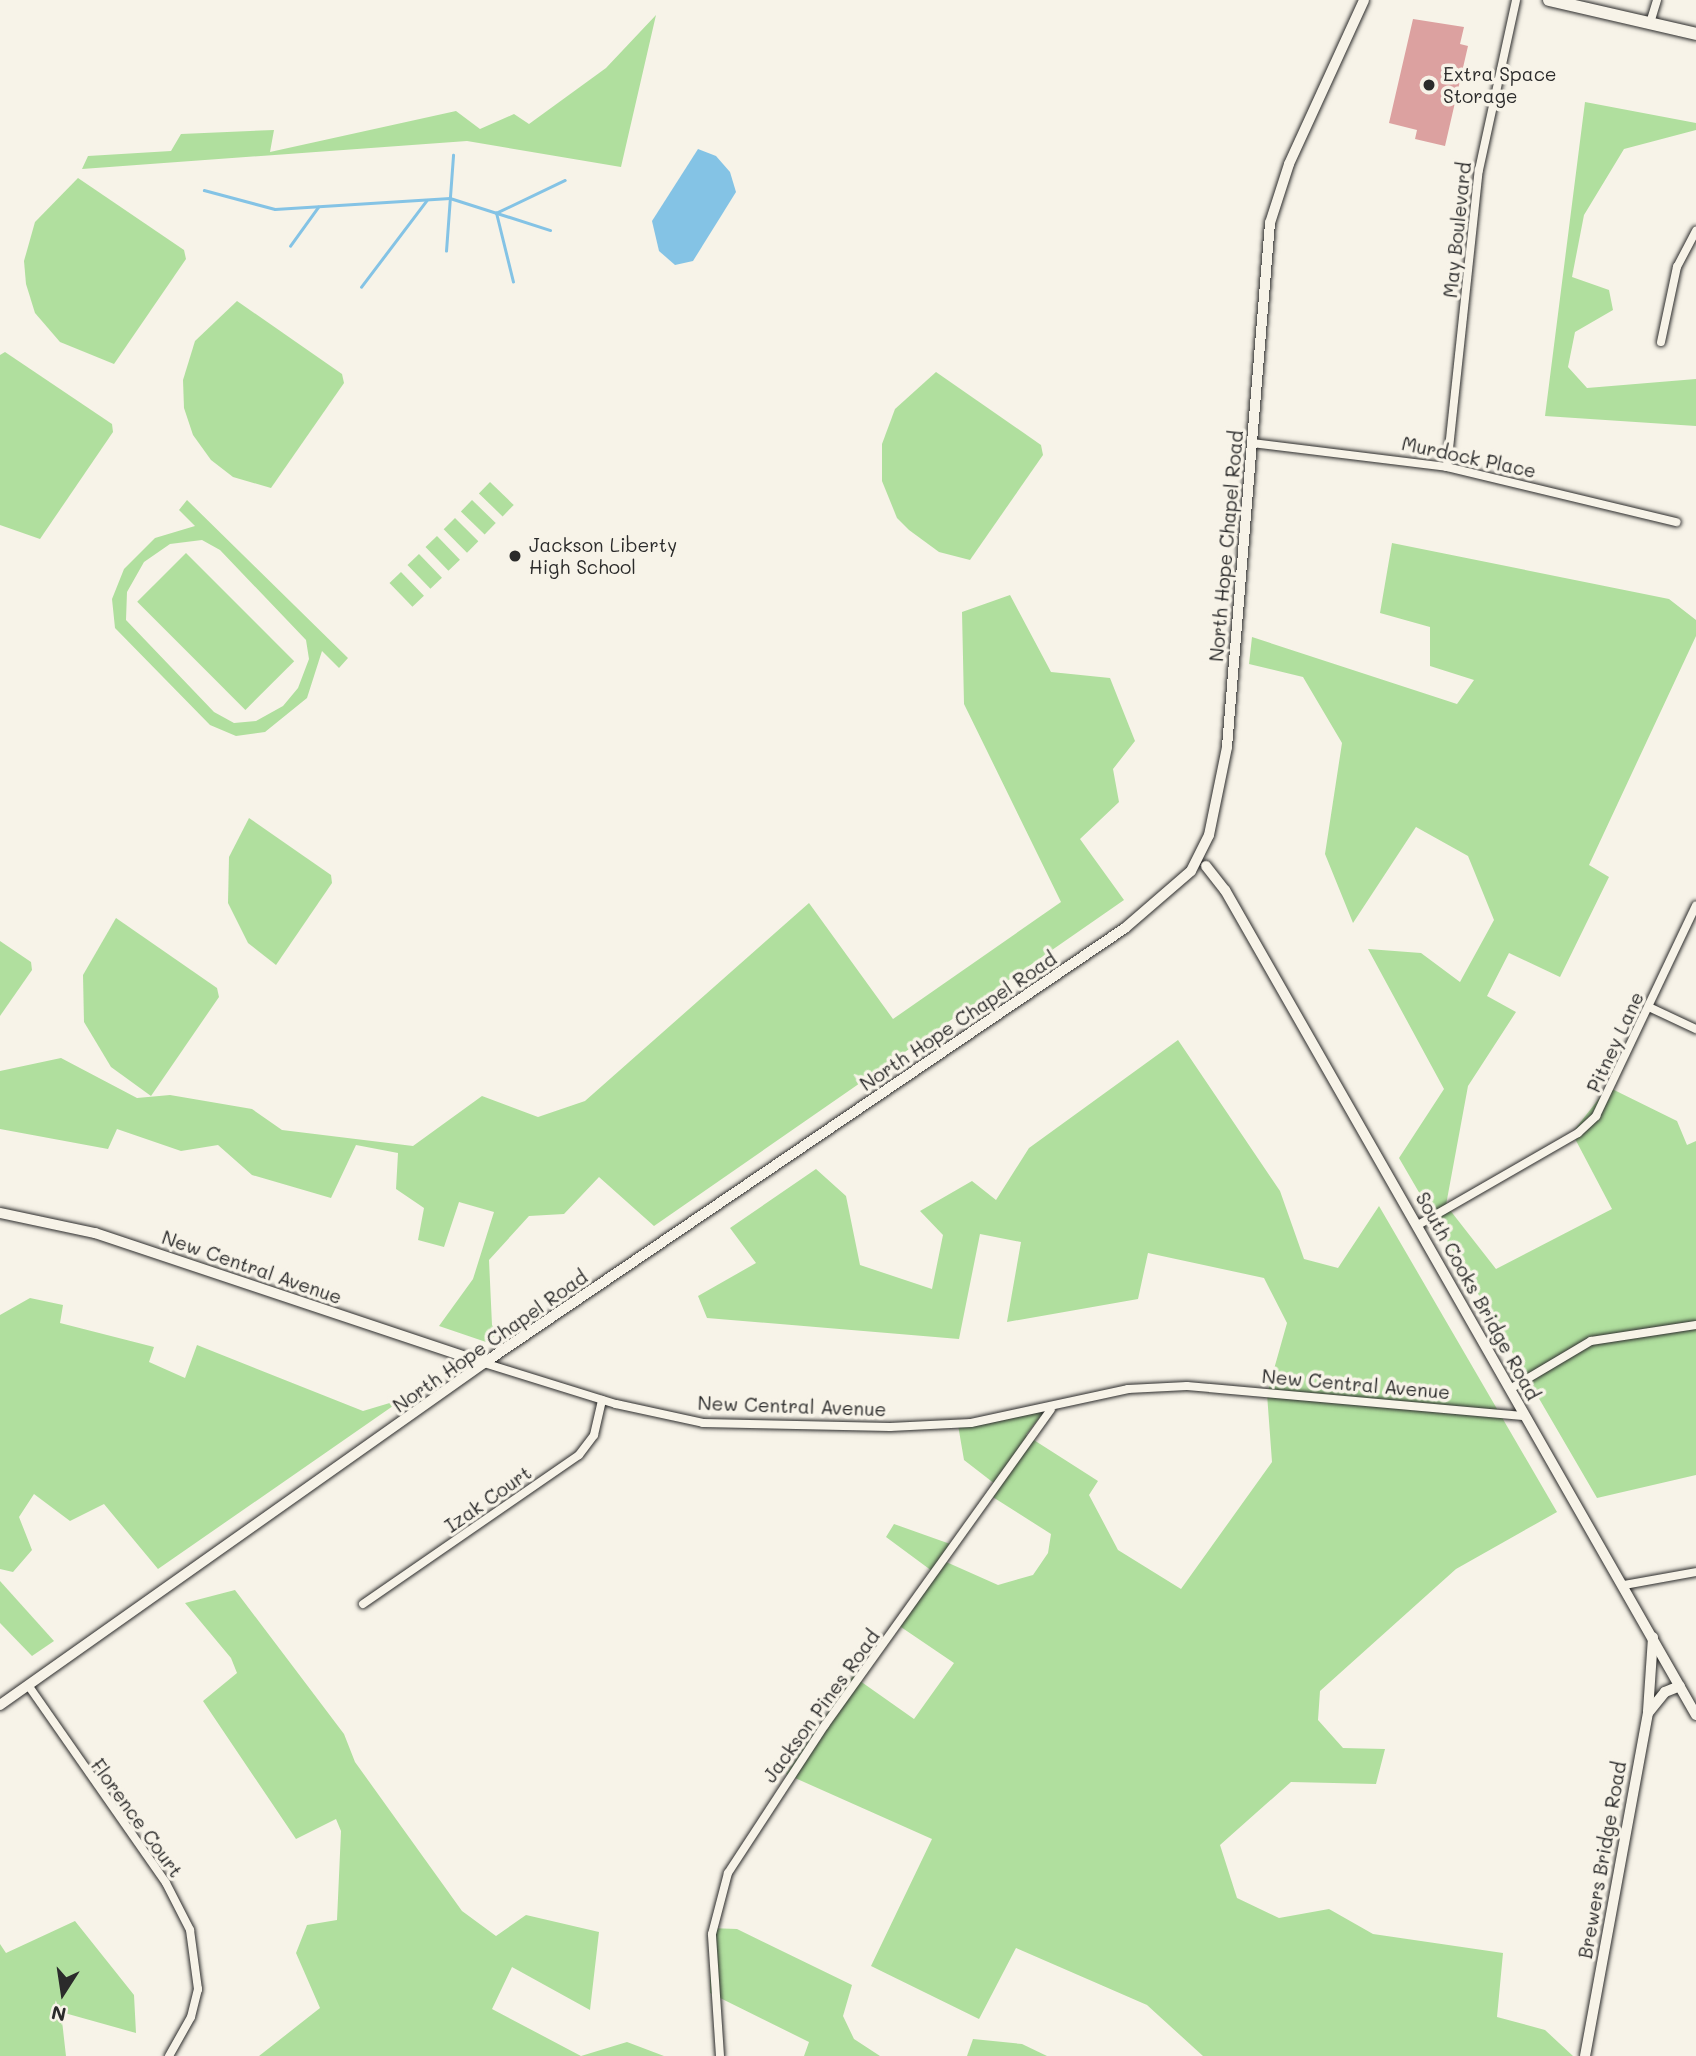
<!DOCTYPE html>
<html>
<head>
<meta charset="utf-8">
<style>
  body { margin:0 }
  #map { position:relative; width:1696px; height:2056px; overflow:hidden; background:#f7f3e8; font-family:Mali,sans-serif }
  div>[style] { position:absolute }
  .green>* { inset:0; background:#b0df9e; transform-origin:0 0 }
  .water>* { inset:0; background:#84c3e5 }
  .stream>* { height:2.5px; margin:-1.25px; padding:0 1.25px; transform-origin:1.25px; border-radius:1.25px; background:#84c3e5 }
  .building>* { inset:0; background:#dca1a0 }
  .roads { filter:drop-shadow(0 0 2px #2b2b2b) drop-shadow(0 0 2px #2b2b2b) }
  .street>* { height:8px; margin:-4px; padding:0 4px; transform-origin:4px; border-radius:4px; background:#f7f3e8 }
  .secondary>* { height:10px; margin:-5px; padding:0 5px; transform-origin:5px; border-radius:5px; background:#f7f3e8 }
  .primary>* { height:12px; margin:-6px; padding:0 6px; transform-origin:6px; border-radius:6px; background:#f7f3e8 }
  .dots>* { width:19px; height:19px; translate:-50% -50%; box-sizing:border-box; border:4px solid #f7f3e8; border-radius:50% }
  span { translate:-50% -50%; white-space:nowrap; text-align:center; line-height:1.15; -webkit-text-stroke:7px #f7f3e8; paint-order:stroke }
  .poi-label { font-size:19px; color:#2b2b2b }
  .left { translate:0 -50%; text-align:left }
  .street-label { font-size:19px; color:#2b2b2b }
  .north { position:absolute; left:28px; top:1958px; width:70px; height:70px; -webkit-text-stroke:5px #f7f3e8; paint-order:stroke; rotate:192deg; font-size:19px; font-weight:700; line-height:28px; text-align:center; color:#2b2b2b }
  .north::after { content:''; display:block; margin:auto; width:24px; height:32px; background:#2b2b2b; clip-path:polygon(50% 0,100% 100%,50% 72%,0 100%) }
</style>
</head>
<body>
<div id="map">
  <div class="green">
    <i style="clip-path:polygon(656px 15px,621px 167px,467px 141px,82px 169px,88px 156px,171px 151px,181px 134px,274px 130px,270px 152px,456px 111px,480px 129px,514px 114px,529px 124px,606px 68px)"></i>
    <i style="clip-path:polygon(1585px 102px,1696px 123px,1696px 130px,1624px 149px,1584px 215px,1572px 277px,1609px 290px,1613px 310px,1575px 332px,1568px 367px,1587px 388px,1696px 379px,1696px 426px,1545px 416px)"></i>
    <i style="clip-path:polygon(78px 178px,184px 250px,186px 259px,114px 364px,60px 342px,35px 313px,26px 284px,24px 261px,35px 222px)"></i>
    <i style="clip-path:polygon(237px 301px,342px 374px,344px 383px,271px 488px,233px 477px,211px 460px,193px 435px,184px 408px,183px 380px,195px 341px)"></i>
    <i style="clip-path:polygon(5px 352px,112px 424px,113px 432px,40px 539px,0 525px,0 355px)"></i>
    <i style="clip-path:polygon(936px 372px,1041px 445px,1043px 455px,970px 560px,939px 552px,909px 530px,897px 518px,882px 481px,882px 444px,895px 409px)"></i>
    <i style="left:490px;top:482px;width:33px;height:16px;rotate:44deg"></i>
    <i style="clip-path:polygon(evenodd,187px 500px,348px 658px,339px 668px,322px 651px,307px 698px,265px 732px,236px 736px,210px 725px,115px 628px,112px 599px,124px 569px,155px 538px,195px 526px,179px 510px,187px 500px,202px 540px,220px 550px,306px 640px,309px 659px,298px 688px,283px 706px,256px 721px,234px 723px,214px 712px,126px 620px,127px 592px,144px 562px,170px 544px,202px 540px)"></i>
    <i style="left:472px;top:500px;width:33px;height:16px;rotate:44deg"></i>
    <i style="left:455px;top:518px;width:33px;height:16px;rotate:45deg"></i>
    <i style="left:437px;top:536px;width:33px;height:16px;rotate:46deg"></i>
    <i style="clip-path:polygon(1392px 543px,1669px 599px,1696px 620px,1696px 636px,1589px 865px,1609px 877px,1560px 977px,1509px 953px,1487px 996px,1516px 1012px,1468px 1086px,1446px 1205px,1496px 1269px,1612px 1209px,1572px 1133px,1608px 1087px,1677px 1121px,1687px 1145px,1696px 1141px,1696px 1475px,1597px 1498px,1399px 1158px,1444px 1089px,1368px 949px,1421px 953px,1460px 982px,1494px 920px,1468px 856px,1416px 827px,1353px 923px,1325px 854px,1342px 743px,1303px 677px,1249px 664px,1252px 637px,1457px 704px,1474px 680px,1430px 666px,1430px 627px,1380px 613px)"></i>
    <i style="left:186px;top:553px;width:153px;height:69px;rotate:45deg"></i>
    <i style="left:419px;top:554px;width:33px;height:16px;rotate:46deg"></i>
    <i style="left:401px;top:572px;width:33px;height:16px;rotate:46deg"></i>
    <i style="clip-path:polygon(1010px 595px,1051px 672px,1110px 678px,1135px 741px,1113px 769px,1119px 802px,1080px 839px,1124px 900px,654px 1226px,599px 1177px,564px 1214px,529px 1216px,489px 1260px,492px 1325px,498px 1334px,486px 1342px,439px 1326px,473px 1279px,494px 1212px,459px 1202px,444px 1247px,418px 1240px,424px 1208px,396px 1189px,398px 1153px,356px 1145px,331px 1198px,252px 1175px,218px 1145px,181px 1151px,117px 1129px,108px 1149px,0 1129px,0 1071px,61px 1058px,137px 1098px,170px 1095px,252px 1109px,282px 1130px,413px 1146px,482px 1096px,538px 1117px,585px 1101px,809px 903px,893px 1019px,1061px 902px,964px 704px,962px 612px)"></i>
    <i style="clip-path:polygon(249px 818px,331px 875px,332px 883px,276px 965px,248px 943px,228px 903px,229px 857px)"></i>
    <i style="clip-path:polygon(116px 918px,217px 988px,219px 997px,151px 1096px,111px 1067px,84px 1022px,83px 975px)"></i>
    <i style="clip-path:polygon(0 941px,31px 962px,32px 970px,0 1016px)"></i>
    <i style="clip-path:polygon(1178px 1040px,1280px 1191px,1304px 1259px,1338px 1268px,1379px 1206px,1557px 1512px,1456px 1569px,1320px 1691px,1318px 1720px,1343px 1748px,1385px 1749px,1376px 1784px,1291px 1782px,1220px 1845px,1237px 1898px,1279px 1918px,1329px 1909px,1373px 1934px,1503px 1953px,1497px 2017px,1545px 2030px,1573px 2056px,1203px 2056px,1147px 2005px,1016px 1948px,979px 2019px,871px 1966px,932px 1839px,786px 1774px,853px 1676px,914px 1719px,954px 1663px,895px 1623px,932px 1571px,886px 1537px,894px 1524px,953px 1545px,944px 1561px,998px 1585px,1033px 1575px,1048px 1553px,1051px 1534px,988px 1494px,995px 1484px,964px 1460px,958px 1425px,1047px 1408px,1026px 1435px,1098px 1481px,1089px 1495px,1118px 1550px,1181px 1589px,1272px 1462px,1267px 1394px,1287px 1323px,1264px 1278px,1148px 1253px,1138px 1299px,1007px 1322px,1021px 1242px,980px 1234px,959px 1339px,707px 1318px,698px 1296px,756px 1263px,730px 1228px,816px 1169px,846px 1196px,860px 1265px,932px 1289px,943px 1235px,920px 1211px,972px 1181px,996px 1200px,1029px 1148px)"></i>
    <i style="clip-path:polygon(30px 1298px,63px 1305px,60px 1323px,154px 1347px,149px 1362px,185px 1378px,197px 1345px,363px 1411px,403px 1399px,158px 1569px,104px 1504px,70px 1521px,34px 1494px,19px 1517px,32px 1550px,13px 1572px,0 1569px,0 1315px)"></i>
    <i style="clip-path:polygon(0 1581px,54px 1641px,32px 1656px,0 1623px)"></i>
    <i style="clip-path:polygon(235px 1590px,344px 1734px,355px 1762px,462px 1911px,496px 1936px,526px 1915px,599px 1932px,590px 2010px,512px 1967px,492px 2009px,581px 2056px,627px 2042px,664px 2056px,259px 2056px,320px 2008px,296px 1953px,307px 1925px,337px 1920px,341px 1831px,336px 1819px,296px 1839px,203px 1701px,237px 1673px,231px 1658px,185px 1603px)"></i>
    <i style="clip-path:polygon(75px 1921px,134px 1995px,136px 2033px,61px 2012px,66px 2056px,0 2056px,0 1944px,6px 1953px)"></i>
    <i style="clip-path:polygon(710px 1928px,737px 1929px,852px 1985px,843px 2016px,854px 2039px,880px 2056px,804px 2056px,809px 2042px,710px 1993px)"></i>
    <i style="clip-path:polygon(973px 2039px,1022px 2044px,1047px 2056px,967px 2056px)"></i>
  </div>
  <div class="water">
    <i style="clip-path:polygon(698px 149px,716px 156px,730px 172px,736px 192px,693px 261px,675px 265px,659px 251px,652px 221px)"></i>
  </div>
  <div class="stream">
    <i style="left:204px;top:190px;width:73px;rotate:15deg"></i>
    <i style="left:275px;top:209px;width:175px;rotate:-3.6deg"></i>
    <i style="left:450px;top:198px;width:105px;rotate:17.7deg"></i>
    <i style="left:290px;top:246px;width:48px;rotate:-54.3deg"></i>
    <i style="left:446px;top:251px;width:96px;rotate:-85.8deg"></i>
    <i style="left:513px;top:282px;width:71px;rotate:-103.8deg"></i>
    <i style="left:496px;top:213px;width:76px;rotate:-25.6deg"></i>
    <i style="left:361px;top:287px;width:108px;rotate:-52.9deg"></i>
  </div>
  <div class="building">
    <i style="clip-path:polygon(1413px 19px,1464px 27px,1460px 44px,1468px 46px,1445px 146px,1415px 139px,1417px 130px,1389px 123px)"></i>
  </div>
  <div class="roads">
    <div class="street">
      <i style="left:1650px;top:23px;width:24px;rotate:-73deg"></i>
      <i style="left:1661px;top:342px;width:77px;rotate:-78deg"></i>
      <i style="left:1677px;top:267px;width:41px;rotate:-62.2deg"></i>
      <i style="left:1252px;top:443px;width:196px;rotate:7deg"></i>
      <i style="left:1447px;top:467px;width:236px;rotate:13.5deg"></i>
      <i style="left:1447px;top:467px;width:299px;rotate:-83.9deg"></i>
      <i style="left:1479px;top:170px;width:174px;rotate:-77.7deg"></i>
      <i style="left:1649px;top:1007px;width:52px;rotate:25.1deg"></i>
      <i style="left:1418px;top:1225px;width:185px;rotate:-29.9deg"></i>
      <i style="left:1578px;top:1133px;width:25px;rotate:-43deg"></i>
      <i style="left:1596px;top:1116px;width:233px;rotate:-64.6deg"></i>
      <i style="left:484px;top:1363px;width:138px;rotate:17.3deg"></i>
      <i style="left:616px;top:1404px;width:89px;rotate:12.3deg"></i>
      <i style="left:703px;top:1423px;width:187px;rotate:1.2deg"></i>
      <i style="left:890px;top:1427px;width:81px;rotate:-2.8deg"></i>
      <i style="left:971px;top:1423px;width:161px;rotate:-12.2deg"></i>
      <i style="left:1128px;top:1389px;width:59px;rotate:-2.9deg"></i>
      <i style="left:1187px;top:1386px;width:340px;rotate:5.1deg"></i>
      <i style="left:1510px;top:1389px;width:94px;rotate:-30.7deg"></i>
      <i style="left:1591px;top:1341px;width:106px;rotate:-8.7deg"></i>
      <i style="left:1624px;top:1585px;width:73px;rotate:-10.2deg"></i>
      <i style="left:363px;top:1604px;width:262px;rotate:-34.6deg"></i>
      <i style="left:579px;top:1455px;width:25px;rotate:-53deg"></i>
      <i style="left:594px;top:1435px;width:36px;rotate:-77deg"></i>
      <i style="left:28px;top:1685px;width:241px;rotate:55.1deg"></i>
      <i style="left:166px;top:1883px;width:53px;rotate:62.9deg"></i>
      <i style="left:190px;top:1930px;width:60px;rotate:82.3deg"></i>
      <i style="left:198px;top:1989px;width:29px;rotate:104deg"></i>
      <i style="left:191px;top:2017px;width:45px;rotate:119.4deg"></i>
      <i style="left:720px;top:2056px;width:122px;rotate:-93.8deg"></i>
      <i style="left:712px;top:1934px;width:63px;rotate:-75.3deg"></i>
      <i style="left:728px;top:1873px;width:177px;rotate:-56.8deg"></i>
      <i style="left:825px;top:1725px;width:388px;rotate:-54.4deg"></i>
    </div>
    <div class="secondary">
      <i style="left:1206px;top:866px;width:31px;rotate:52deg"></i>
      <i style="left:1225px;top:890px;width:950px;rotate:60.28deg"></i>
      <i style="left:0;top:1213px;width:97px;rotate:11.9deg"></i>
      <i style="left:95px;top:1233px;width:410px;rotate:18.5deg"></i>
      <i style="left:0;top:1705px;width:593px;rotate:-35.25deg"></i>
      <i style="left:484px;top:1363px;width:775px;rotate:-34.16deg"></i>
      <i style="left:1125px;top:928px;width:87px;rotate:-40.8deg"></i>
      <i style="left:1191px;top:871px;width:40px;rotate:-63.4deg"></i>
      <i style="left:1209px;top:835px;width:90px;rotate:-78.4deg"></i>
      <i style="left:1227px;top:747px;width:526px;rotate:-85.31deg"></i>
      <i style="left:1270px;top:223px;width:62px;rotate:-72.1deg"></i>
      <i style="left:1289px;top:164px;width:180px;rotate:-65.4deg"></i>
      <i style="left:1648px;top:1711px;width:74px;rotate:-86.1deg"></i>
      <i style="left:1585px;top:2056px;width:349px;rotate:-79.6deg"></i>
      <i style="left:1648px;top:1713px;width:27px;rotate:-51deg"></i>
      <i style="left:1665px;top:1692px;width:16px;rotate:-22deg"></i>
    </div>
    <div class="primary">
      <i style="left:1549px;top:0;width:151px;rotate:13deg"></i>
    </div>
  </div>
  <div class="dots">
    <i style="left:1429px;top:85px;background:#2b2b2b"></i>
    <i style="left:515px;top:556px;background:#2b2b2b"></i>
  </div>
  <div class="poi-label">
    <span class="left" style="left:1443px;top:85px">Extra Space<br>Storage</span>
    <span class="left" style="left:529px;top:556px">Jackson Liberty<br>High School</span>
  </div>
  <div class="street-label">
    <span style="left:1457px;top:230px;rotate:-84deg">May Boulevard</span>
    <span style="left:1469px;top:457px;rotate:12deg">Murdock Place</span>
    <span style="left:1226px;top:546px;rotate:-85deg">North Hope Chapel Road</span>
    <span style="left:958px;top:1021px;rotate:-34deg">North Hope Chapel Road</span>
    <span style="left:1615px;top:1042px;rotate:-65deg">Pitney Lane</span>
    <span style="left:252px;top:1267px;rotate:19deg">New Central Avenue</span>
    <span style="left:1478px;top:1296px;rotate:61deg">South Cooks Bridge Road</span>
    <span style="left:490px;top:1341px;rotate:-35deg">North Hope Chapel Road</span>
    <span style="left:1356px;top:1384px;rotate:5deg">New Central Avenue</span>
    <span style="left:792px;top:1406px;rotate:2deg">New Central Avenue</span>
    <span style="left:488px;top:1499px;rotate:-35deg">Izak Court</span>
    <span style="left:821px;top:1706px;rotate:-54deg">Jackson Pines Road</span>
    <span style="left:137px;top:1818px;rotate:54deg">Florence Court</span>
    <span style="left:1602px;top:1860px;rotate:-80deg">Brewers Bridge Road</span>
  </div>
  <div class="north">N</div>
</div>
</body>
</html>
